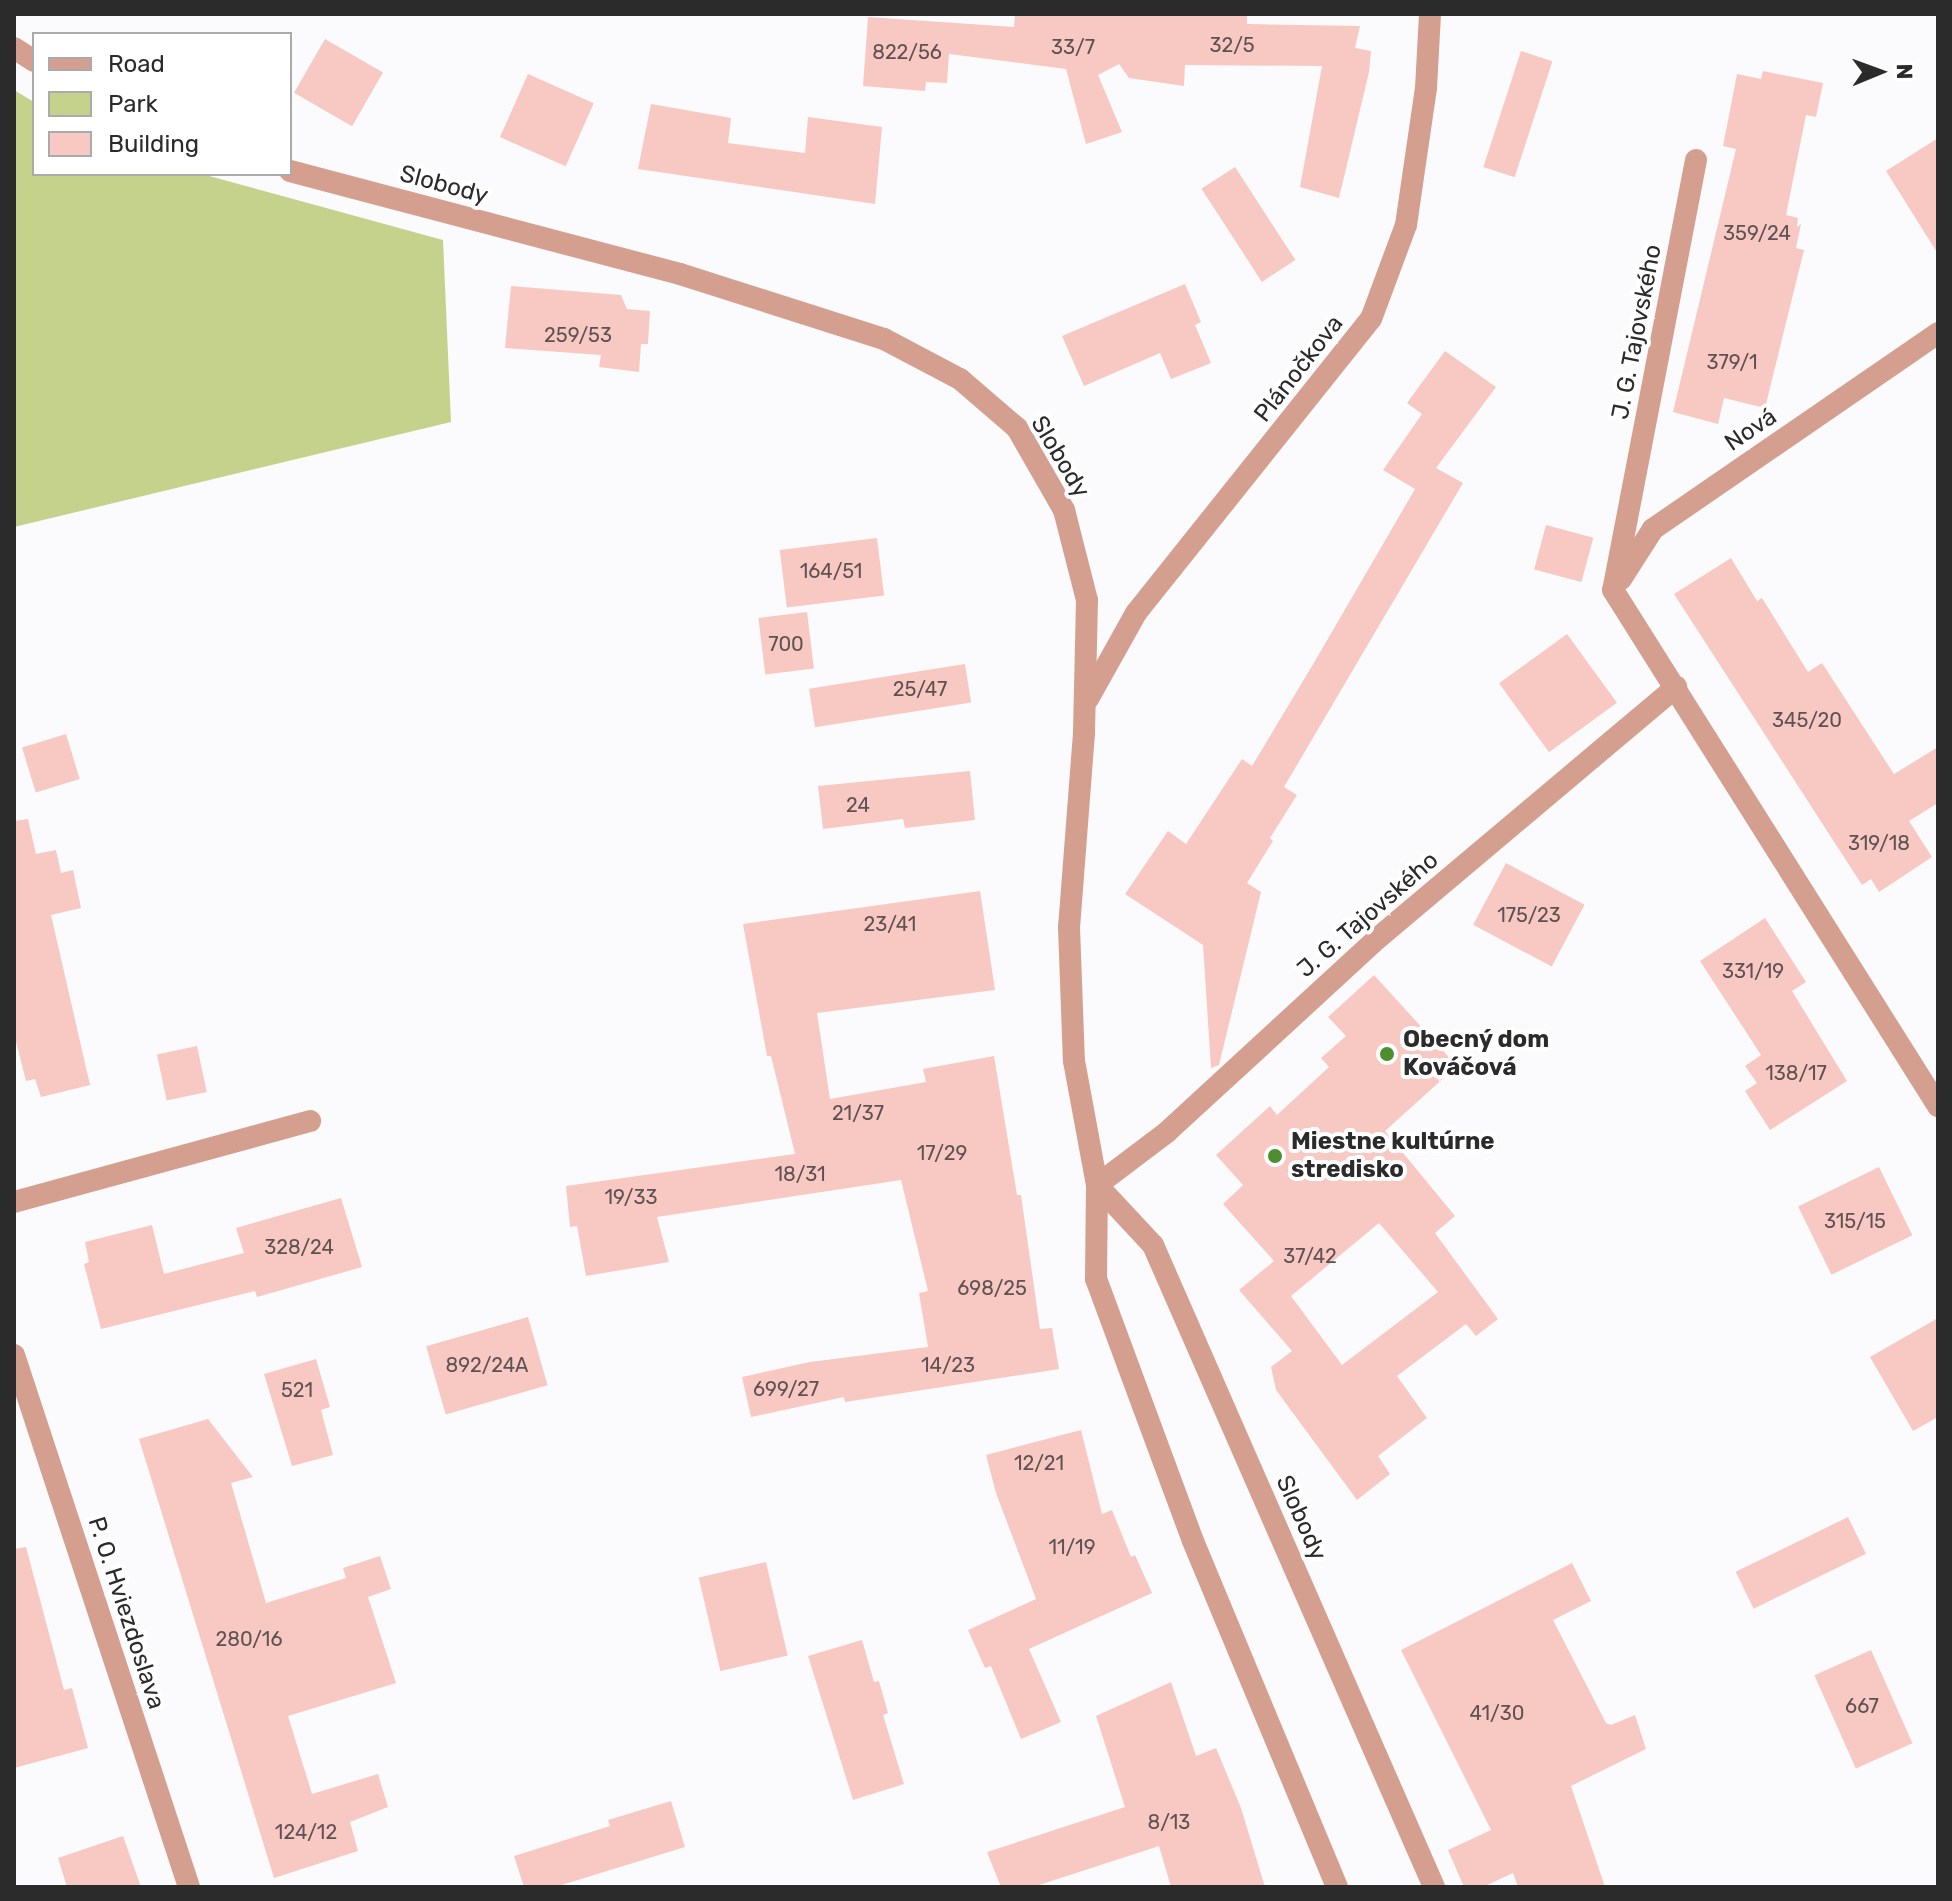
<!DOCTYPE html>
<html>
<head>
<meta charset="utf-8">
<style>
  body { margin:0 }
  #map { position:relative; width:1952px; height:1901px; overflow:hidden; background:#fbfbfd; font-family:Rubik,sans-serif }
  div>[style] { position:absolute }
  .green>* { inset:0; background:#c4d28c }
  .building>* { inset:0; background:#f8c8c3; transform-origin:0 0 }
  .minor>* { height:22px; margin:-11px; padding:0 11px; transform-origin:11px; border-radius:11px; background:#d59f8f }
  .dots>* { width:22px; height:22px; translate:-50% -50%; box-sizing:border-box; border:4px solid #fff; border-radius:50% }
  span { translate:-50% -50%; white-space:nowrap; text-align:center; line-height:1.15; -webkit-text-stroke:8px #fff; paint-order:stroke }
  .number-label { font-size:20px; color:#5e5252 }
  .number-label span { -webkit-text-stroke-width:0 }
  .street-label { font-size:24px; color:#2b2b2c }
  .poi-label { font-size:24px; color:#2b2b2c; font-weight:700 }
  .left { translate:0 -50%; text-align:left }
  .frame { position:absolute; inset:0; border:16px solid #2b2b2c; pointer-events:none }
  .legend { position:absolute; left:32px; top:32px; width:260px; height:144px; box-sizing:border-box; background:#fff; border:2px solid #aaaaab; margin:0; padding:10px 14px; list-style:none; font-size:24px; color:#2b2b2c }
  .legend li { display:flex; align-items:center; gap:16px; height:40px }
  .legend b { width:40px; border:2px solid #aaaaab }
  .north { position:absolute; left:1840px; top:32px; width:80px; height:80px; -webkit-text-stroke:6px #fff; paint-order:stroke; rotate:89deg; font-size:22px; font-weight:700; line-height:32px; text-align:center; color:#2b2b2c }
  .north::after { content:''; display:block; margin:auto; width:28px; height:36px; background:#2b2b2c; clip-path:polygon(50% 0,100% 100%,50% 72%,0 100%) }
</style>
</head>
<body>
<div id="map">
  <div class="green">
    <i style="clip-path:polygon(14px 90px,34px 102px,34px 174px,202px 174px,443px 240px,451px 422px,14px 527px)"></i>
  </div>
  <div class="building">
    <i style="clip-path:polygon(1015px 14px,1247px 14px,1247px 24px,1360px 26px,1355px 48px,1371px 51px,1369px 72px,1339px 198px,1300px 187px,1322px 66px,1185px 65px,1184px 86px,1129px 78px,1119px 64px,1098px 75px,1122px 132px,1086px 144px,1066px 69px,949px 54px,947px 83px,926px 82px,925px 91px,863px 86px,868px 17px,1014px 27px)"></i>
    <i style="left:325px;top:39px;width:67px;height:62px;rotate:30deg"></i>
    <i style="left:1521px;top:51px;width:33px;height:122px;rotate:18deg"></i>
    <i style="clip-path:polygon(1763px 71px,1823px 83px,1816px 117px,1806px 115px,1786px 215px,1798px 218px,1797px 227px,1801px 224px,1796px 248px,1804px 250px,1765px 408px,1724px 398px,1718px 424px,1673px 412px,1736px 149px,1723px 146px,1737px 74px,1761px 79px)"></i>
    <i style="left:528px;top:74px;width:72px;height:69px;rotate:24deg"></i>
    <i style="clip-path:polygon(651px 104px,731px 118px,728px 143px,805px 153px,808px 117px,882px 127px,875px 204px,638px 169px)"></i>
    <i style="clip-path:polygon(1938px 138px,1938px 254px,1886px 171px)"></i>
    <i style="left:1235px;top:167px;width:111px;height:40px;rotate:57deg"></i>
    <i style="clip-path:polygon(1185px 284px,1201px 322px,1195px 325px,1211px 363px,1171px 379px,1160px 353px,1084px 386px,1062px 336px)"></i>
    <i style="clip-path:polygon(511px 286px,621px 295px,627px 309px,650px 311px,648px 344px,641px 344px,639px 372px,599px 367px,601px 355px,505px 348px)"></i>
    <i style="clip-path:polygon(1445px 351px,1496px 387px,1436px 468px,1463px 483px,1284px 787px,1297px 795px,1270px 838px,1273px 841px,1247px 883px,1261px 892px,1219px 1065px,1211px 1068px,1203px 945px,1125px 894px,1168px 831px,1186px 844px,1242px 759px,1252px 766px,1315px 661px,1415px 489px,1383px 470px,1422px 414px,1407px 403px)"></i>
    <i style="left:1546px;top:525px;width:49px;height:46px;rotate:15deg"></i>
    <i style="left:877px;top:538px;width:58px;height:98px;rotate:83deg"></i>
    <i style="clip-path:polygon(1731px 558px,1757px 601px,1762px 598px,1808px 672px,1822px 663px,1894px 774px,1938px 747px,1938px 803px,1909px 821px,1932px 857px,1879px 892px,1871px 879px,1862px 885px,1674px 594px)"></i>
    <i style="left:807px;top:612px;width:57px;height:49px;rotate:83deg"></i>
    <i style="left:1567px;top:634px;width:85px;height:84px;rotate:54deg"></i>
    <i style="left:965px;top:664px;width:39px;height:158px;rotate:81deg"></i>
    <i style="left:66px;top:734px;width:47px;height:46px;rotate:73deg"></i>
    <i style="clip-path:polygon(970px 771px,975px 820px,905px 828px,903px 819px,823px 829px,818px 786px)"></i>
    <i style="clip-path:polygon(28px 819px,36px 854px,56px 850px,61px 873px,73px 870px,81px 908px,51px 915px,90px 1085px,41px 1097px,35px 1079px,26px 1081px,14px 1034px,14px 821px)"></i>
    <i style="left:1506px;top:863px;width:89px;height:70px;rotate:28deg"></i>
    <i style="clip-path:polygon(980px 891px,995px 990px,817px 1013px,830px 1099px,926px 1082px,923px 1069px,994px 1056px,1017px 1195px,1021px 1195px,1040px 1329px,1052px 1328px,1059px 1369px,845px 1402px,844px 1397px,751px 1417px,742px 1377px,810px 1362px,928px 1347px,919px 1293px,928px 1291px,901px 1180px,657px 1217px,669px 1262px,586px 1276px,577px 1226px,570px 1227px,566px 1186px,795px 1154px,771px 1056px,767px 1056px,743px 924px)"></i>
    <i style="clip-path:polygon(1765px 918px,1806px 982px,1792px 991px,1847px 1081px,1770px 1130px,1745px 1091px,1757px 1083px,1745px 1066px,1761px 1055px,1700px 961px)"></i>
    <i style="clip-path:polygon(evenodd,1374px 975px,1457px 1066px,1385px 1131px,1455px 1216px,1435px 1233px,1498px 1319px,1476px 1336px,1466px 1324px,1397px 1376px,1427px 1418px,1378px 1456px,1390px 1474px,1357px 1500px,1276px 1390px,1271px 1367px,1292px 1351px,1239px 1290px,1274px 1261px,1223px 1204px,1243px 1185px,1216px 1155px,1270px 1106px,1277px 1115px,1329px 1067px,1321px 1058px,1346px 1036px,1328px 1017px,1374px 975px,1379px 1223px,1438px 1292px,1342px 1365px,1291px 1296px,1379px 1223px)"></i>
    <i style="left:197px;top:1046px;width:47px;height:41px;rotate:78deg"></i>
    <i style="left:1879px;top:1167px;width:76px;height:90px;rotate:64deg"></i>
    <i style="clip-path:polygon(341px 1198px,362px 1267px,257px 1297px,255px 1291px,101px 1329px,84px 1264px,89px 1262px,85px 1242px,152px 1225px,164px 1274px,244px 1253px,236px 1228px)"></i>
    <i style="left:528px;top:1317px;width:71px;height:106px;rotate:74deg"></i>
    <i style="clip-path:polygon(1938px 1318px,1938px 1417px,1913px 1431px,1870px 1357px)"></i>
    <i style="clip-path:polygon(316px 1359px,330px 1407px,321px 1410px,333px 1455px,292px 1466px,264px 1374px)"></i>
    <i style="clip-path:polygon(208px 1419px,253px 1477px,231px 1483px,266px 1603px,346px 1578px,343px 1568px,380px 1556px,391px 1589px,368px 1597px,396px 1683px,288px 1716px,312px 1794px,378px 1774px,388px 1807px,350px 1822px,358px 1851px,274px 1878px,139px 1439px)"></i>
    <i style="clip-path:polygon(1081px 1430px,1102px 1514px,1112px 1510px,1131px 1557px,1135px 1555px,1152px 1593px,1029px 1649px,1061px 1722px,1021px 1739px,991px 1666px,985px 1668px,968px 1630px,1036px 1599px,996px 1493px,986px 1455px)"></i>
    <i style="left:1848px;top:1517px;width:41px;height:125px;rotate:64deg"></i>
    <i style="clip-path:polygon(26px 1547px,64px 1690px,72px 1688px,88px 1748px,14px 1768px,14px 1549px)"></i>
    <i style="left:766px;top:1562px;width:96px;height:69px;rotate:77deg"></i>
    <i style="clip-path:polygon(1572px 1563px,1591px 1601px,1553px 1620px,1606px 1723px,1611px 1725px,1635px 1715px,1646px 1749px,1571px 1786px,1605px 1887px,1518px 1887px,1513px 1873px,1483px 1887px,1464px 1887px,1448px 1850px,1491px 1830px,1401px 1650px)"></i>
    <i style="clip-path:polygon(862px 1640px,874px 1682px,879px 1681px,888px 1713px,883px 1715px,904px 1784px,853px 1800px,808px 1656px)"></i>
    <i style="left:1871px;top:1650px;width:102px;height:62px;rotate:66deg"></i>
    <i style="clip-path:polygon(1171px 1682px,1196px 1756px,1216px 1748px,1241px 1808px,1265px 1887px,1171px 1887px,1159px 1846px,1033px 1887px,1001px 1887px,987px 1852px,1125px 1807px,1096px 1716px)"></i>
    <i style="clip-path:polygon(671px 1801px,685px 1847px,555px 1887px,524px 1887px,514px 1856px,610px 1826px,608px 1820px)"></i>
    <i style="clip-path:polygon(123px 1836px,141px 1887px,67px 1887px,58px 1858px)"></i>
  </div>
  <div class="minor">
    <i style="left:14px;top:48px;width:24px;rotate:33deg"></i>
    <i style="left:1696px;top:160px;width:438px;rotate:100.9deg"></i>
    <i style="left:1613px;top:590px;width:610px;rotate:57.8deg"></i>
    <i style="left:290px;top:171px;width:403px;rotate:14.8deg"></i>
    <i style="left:680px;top:274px;width:214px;rotate:17.7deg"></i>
    <i style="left:884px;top:339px;width:86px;rotate:27.8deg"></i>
    <i style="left:960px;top:379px;width:75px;rotate:40.7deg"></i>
    <i style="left:1017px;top:428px;width:95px;rotate:60.2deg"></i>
    <i style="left:1064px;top:510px;width:93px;rotate:75.7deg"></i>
    <i style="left:1087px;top:600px;width:133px;rotate:91.3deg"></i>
    <i style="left:1084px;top:733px;width:195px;rotate:94.4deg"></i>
    <i style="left:1069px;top:927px;width:134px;rotate:87.9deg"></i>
    <i style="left:1074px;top:1061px;width:126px;rotate:79.5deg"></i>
    <i style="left:1097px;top:1185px;width:82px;rotate:47deg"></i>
    <i style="left:1153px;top:1245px;width:701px;rotate:66.36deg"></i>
    <i style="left:1621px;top:579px;width:59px;rotate:-57.4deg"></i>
    <i style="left:1653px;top:529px;width:346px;rotate:-34.5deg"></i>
    <i style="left:1088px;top:699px;width:98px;rotate:-60.8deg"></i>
    <i style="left:1136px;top:613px;width:376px;rotate:-51.4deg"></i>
    <i style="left:1371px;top:319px;width:100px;rotate:-69.6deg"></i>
    <i style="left:1406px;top:225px;width:138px;rotate:-81.7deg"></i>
    <i style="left:1426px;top:88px;width:74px;rotate:-86.9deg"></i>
    <i style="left:14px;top:1202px;width:307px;rotate:-15.3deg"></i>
    <i style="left:14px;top:1355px;width:560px;rotate:71.79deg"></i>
    <i style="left:1337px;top:1887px;width:375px;rotate:-112.6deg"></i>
    <i style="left:1193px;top:1541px;width:279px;rotate:-110.3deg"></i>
    <i style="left:1096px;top:1279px;width:94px;rotate:-89.4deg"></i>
    <i style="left:1097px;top:1185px;width:88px;rotate:-37.1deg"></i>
    <i style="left:1167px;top:1132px;width:287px;rotate:-42.6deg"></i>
    <i style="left:1378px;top:938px;width:390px;rotate:-40.1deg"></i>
  </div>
  <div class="dots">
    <i style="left:1387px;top:1054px;background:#4e8e30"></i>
    <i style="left:1275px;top:1156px;background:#4e8e30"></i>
  </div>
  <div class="number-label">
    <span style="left:1232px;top:45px">32/5</span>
    <span style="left:1073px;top:47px">33/7</span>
    <span style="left:907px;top:52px">822/56</span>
    <span style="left:1757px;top:233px">359/24</span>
    <span style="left:578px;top:335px">259/53</span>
    <span style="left:1732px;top:362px">379/1</span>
    <span style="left:831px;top:571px">164/51</span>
    <span style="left:786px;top:644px">700</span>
    <span style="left:920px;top:689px">25/47</span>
    <span style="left:1807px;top:720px">345/20</span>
    <span style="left:858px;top:805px">24</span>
    <span style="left:1879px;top:843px">319/18</span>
    <span style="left:1529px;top:915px">175/23</span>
    <span style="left:890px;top:924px">23/41</span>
    <span style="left:1753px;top:971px">331/19</span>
    <span style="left:1796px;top:1073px">138/17</span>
    <span style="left:858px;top:1113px">21/37</span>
    <span style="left:942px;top:1153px">17/29</span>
    <span style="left:800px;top:1174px">18/31</span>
    <span style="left:631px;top:1197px">19/33</span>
    <span style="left:1855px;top:1221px">315/15</span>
    <span style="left:299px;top:1247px">328/24</span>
    <span style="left:1310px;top:1256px">37/42</span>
    <span style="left:992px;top:1288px">698/25</span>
    <span style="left:487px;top:1365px">892/24A</span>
    <span style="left:948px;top:1365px">14/23</span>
    <span style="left:786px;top:1389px">699/27</span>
    <span style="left:297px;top:1390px">521</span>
    <span style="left:1039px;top:1463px">12/21</span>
    <span style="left:1072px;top:1547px">11/19</span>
    <span style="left:249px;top:1639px">280/16</span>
    <span style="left:1862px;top:1706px">667</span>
    <span style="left:1497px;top:1713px">41/30</span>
    <span style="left:1169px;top:1822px">8/13</span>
    <span style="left:306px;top:1832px">124/12</span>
  </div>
  <div class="street-label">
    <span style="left:444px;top:185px;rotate:15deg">Slobody</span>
    <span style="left:1637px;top:332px;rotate:-79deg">J. G. Tajovského</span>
    <span style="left:1299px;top:369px;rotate:-52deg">Plánočkova</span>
    <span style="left:1751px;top:430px;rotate:-34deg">Nová</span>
    <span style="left:1060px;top:457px;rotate:59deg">Slobody</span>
    <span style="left:1368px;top:915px;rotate:-41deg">J. G. Tajovského</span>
    <span style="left:1301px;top:1518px;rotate:66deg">Slobody</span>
    <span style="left:126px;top:1613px;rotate:72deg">P. O. Hviezdoslava</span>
  </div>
  <div class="poi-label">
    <span class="left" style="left:1403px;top:1054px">Obecný dom<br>Kováčová</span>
    <span class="left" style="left:1291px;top:1156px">Miestne kultúrne<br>stredisko</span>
  </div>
  <div class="frame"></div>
  <ul class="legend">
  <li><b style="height:10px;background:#d59f8f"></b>Road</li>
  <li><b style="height:22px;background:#c4d28c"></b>Park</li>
  <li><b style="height:22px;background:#f8c8c3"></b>Building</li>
  </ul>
  <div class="north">N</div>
</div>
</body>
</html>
